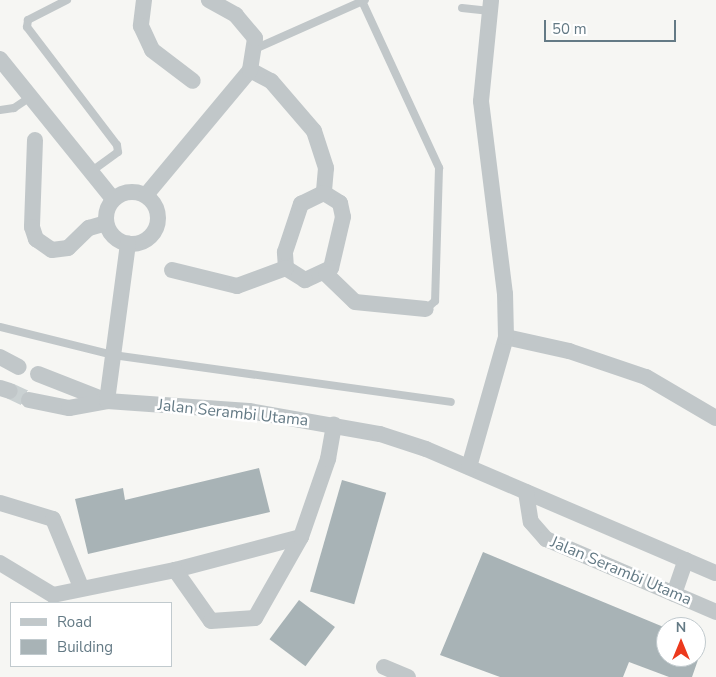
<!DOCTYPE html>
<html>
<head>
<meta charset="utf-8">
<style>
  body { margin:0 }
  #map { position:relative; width:716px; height:677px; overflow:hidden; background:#f6f6f3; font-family:"Nunito Sans",sans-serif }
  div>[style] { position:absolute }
  .building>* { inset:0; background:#a8b3b6; transform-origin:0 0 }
  .street-tunnel>* { height:16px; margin-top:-8px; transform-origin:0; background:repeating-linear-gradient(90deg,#cad1d2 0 16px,transparent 0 24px) }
  .lane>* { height:8px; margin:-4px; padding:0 4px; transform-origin:4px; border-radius:4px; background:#c1c7c9 }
  .street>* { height:16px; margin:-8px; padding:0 8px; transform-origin:8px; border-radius:8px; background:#c1c7c9 }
  .street>.ring { margin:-8px; padding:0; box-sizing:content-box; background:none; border:16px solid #c1c7c9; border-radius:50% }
  span { translate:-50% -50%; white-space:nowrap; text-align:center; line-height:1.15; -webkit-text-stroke:5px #fff; paint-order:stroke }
  .street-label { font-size:16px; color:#647a85 }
  .legend { position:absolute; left:10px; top:602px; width:162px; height:65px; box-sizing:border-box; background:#fff; border:1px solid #c1cace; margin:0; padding:6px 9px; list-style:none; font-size:15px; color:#647a85 }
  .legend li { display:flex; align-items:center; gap:10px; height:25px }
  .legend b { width:25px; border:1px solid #c1cace }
  .north { position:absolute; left:656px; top:617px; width:50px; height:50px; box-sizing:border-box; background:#fff; border:1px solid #c1cace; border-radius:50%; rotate:0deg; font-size:14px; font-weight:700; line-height:20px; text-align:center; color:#647a85 }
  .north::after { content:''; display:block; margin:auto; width:18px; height:22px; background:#ec391d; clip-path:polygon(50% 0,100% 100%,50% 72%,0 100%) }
  .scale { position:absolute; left:544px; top:20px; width:132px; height:22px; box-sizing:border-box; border:2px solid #647a85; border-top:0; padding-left:6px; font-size:15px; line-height:18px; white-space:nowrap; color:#647a85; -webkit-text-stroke:4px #fff; paint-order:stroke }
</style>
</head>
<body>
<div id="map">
  <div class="building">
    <i style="clip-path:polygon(259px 468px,270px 512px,88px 554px,75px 499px,123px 488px,125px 500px)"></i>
    <i style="left:342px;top:480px;width:46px;height:116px;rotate:16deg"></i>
    <i style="clip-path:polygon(483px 552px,666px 628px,666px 657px,699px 657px,692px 677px,669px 677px,629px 662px,623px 677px,500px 677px,440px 655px)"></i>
    <i style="left:299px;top:600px;width:45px;height:49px;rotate:37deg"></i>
  </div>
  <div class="street-tunnel">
    <i style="left:10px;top:391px;width:21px;rotate:25deg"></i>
  </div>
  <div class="lane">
    <i style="left:67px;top:0;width:44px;rotate:152.9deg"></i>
    <i style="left:28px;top:20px;width:7px;rotate:98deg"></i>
    <i style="left:27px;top:27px;width:148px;rotate:52.7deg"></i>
    <i style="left:117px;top:145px;width:7px;rotate:82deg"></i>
    <i style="left:118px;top:152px;width:31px;rotate:144deg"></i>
    <i style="left:362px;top:1px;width:184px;rotate:65.2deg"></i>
    <i style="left:439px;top:168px;width:133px;rotate:91.7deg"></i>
    <i style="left:435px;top:301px;width:12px;rotate:138deg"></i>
    <i style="left:462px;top:8px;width:28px;rotate:6deg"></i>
    <i style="left:257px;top:48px;width:118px;rotate:-24deg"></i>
    <i style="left:0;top:110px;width:14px;rotate:-8deg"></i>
    <i style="left:14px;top:108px;width:22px;rotate:-34deg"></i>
    <i style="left:0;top:327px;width:116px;rotate:13.9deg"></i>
    <i style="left:113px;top:355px;width:341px;rotate:7.9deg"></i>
  </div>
  <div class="street">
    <i style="left:144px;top:0;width:26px;rotate:97deg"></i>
    <i style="left:141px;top:26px;width:26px;rotate:65deg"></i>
    <i style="left:152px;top:50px;width:51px;rotate:37.1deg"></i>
    <i style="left:0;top:59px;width:180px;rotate:51.1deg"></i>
    <i style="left:250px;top:70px;width:24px;rotate:28deg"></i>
    <i style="left:271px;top:81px;width:66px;rotate:49.3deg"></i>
    <i style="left:314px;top:131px;width:39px;rotate:72deg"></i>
    <i style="left:326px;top:168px;width:25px;rotate:95deg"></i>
    <i style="left:35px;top:140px;width:87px;rotate:92deg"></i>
    <i style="left:32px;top:227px;width:13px;rotate:72deg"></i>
    <i style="left:36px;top:239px;width:19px;rotate:35deg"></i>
    <i style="left:52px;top:250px;width:16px;rotate:-7deg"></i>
    <i style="left:68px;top:248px;width:29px;rotate:-44deg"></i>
    <i style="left:89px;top:228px;width:18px;rotate:-16deg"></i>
    <i class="ring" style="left:106px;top:192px;width:36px;height:36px"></i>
    <i style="left:324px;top:193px;width:19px;rotate:32deg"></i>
    <i style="left:340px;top:203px;width:14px;rotate:78deg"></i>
    <i style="left:343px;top:217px;width:52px;rotate:103.2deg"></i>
    <i style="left:331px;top:268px;width:29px;rotate:155deg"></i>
    <i style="left:305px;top:280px;width:22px;rotate:-148deg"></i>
    <i style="left:286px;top:268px;width:16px;rotate:-94deg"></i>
    <i style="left:285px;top:252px;width:51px;rotate:-71.6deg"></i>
    <i style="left:301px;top:204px;width:25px;rotate:-26deg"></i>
    <i style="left:146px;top:195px;width:163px;rotate:-50.2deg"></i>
    <i style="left:250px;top:70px;width:32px;rotate:-81deg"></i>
    <i style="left:255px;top:38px;width:30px;rotate:-130deg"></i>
    <i style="left:236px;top:15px;width:31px;rotate:-151deg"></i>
    <i style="left:172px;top:270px;width:67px;rotate:13.8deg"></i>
    <i style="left:237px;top:286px;width:52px;rotate:-20.2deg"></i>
    <i style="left:326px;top:274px;width:40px;rotate:44deg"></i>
    <i style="left:355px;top:302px;width:71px;rotate:5.6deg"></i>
    <i style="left:506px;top:337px;width:65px;rotate:12.5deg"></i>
    <i style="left:569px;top:351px;width:81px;rotate:18.7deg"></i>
    <i style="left:646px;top:377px;width:81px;rotate:30.4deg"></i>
    <i style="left:0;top:357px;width:21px;rotate:28deg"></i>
    <i style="left:38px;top:374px;width:74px;rotate:21.4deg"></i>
    <i style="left:0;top:388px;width:10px;rotate:17deg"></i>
    <i style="left:29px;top:400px;width:41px;rotate:11.3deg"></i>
    <i style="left:69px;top:408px;width:39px;rotate:-10deg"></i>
    <i style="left:107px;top:401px;width:142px;rotate:4deg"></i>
    <i style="left:249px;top:411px;width:133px;rotate:10deg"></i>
    <i style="left:380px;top:434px;width:48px;rotate:18.1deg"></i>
    <i style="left:426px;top:449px;width:315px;rotate:23.2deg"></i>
    <i style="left:107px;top:401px;width:159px;rotate:-82.4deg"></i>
    <i style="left:469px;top:467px;width:135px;rotate:-74.1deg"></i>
    <i style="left:506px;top:337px;width:43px;rotate:-91.3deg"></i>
    <i style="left:505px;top:294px;width:194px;rotate:-97.1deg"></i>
    <i style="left:481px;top:101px;width:101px;rotate:-84.3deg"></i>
    <i style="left:526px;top:492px;width:30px;rotate:81deg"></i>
    <i style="left:531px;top:522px;width:23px;rotate:49deg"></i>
    <i style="left:546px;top:539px;width:185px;rotate:23.2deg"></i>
    <i style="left:0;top:503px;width:55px;rotate:16.8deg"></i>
    <i style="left:53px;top:519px;width:74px;rotate:67.6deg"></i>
    <i style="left:0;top:563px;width:62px;rotate:31.1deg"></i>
    <i style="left:53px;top:595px;width:125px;rotate:-11.6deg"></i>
    <i style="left:175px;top:570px;width:130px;rotate:-14.7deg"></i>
    <i style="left:175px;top:570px;width:62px;rotate:54.8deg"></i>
    <i style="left:211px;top:621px;width:44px;rotate:-3.9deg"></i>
    <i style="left:255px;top:618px;width:93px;rotate:-60.4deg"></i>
    <i style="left:301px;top:537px;width:83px;rotate:-70.9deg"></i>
    <i style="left:328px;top:459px;width:35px;rotate:-80deg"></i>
    <i style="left:674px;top:594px;width:36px;rotate:-71deg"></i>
    <i style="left:384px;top:667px;width:26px;rotate:23deg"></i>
  </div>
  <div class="street-label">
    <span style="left:233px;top:413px;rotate:6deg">Jalan Serambi Utama</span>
    <span style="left:621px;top:571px;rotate:23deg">Jalan Serambi Utama</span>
  </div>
  <ul class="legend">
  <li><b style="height:6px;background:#c1c7c9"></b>Road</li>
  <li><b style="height:14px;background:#a8b3b6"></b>Building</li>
  </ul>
  <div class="north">N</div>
  <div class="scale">50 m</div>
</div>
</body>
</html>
